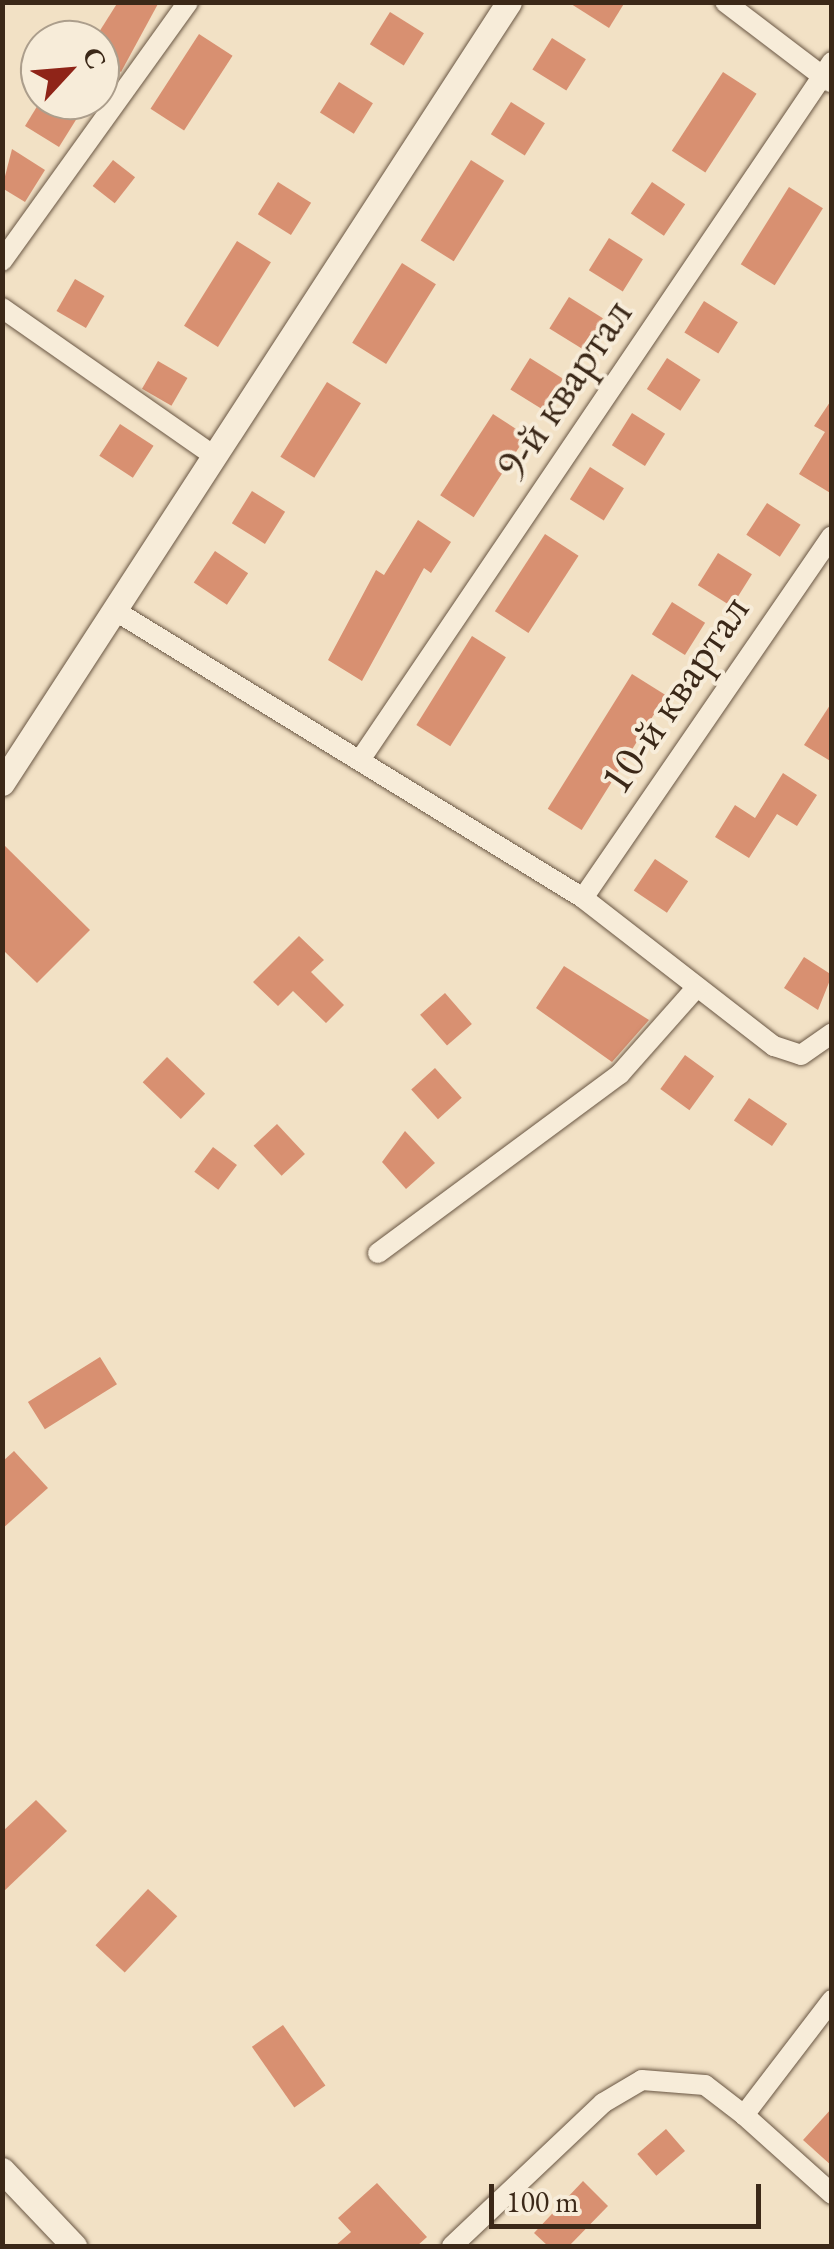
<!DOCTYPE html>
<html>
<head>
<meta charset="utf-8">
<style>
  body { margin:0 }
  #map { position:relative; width:834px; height:2249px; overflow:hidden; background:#f2e1c5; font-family:"EB Garamond",serif }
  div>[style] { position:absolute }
  .building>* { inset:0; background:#d89071; transform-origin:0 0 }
  .roads { filter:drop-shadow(0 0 2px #695643) drop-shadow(0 0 2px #695643) }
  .minor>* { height:20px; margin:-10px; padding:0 10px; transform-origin:10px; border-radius:10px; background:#f7ecd9 }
  .tertiary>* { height:25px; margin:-12.5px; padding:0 12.5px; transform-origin:12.5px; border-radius:12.5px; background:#f7ecd9 }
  span { translate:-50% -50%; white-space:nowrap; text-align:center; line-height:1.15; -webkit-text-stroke:8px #f7ecd9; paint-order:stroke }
  .street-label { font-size:45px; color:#3b2818 }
  .frame { position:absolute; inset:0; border:5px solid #3b2818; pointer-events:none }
  .north { position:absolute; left:20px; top:20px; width:100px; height:100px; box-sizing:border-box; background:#f7ecd9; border:2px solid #ac9e8c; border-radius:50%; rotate:64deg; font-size:28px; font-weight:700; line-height:40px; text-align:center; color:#3b2818 }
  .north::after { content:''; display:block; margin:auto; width:35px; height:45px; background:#8f2418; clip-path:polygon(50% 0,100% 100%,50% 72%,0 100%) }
  .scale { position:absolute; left:489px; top:2184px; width:272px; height:45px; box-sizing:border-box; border:5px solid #3b2818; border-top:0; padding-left:12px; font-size:30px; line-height:35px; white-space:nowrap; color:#3b2818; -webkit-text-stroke:8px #f7ecd9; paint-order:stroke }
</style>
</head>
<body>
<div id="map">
  <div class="building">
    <i style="clip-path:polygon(118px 2px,159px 2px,121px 72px,100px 59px,94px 40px)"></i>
    <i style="clip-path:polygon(568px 2px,625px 2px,609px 28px)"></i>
    <i style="left:390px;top:12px;width:40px;height:38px;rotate:32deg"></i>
    <i style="left:199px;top:34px;width:40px;height:89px;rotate:33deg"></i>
    <i style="left:552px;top:38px;width:40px;height:37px;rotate:32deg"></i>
    <i style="left:723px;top:72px;width:40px;height:94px;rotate:33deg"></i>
    <i style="left:339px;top:82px;width:40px;height:36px;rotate:32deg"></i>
    <i style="clip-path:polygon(41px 100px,79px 115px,59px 147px,25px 126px)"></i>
    <i style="left:511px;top:102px;width:40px;height:38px;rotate:32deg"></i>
    <i style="clip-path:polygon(12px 149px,45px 170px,25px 202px,2px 188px)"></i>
    <i style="left:113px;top:160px;width:28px;height:33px;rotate:38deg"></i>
    <i style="left:471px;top:160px;width:39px;height:95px;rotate:32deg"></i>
    <i style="left:278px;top:182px;width:39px;height:38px;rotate:32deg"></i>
    <i style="left:652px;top:182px;width:40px;height:38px;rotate:34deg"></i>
    <i style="left:789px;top:187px;width:40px;height:91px;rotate:32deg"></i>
    <i style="left:609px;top:238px;width:40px;height:38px;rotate:32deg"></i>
    <i style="left:237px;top:241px;width:40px;height:100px;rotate:32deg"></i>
    <i style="left:402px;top:263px;width:40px;height:94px;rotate:32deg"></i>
    <i style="left:75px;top:279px;width:34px;height:37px;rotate:30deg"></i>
    <i style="left:569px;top:297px;width:40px;height:37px;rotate:32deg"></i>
    <i style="left:704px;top:301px;width:40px;height:37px;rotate:32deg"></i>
    <i style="left:530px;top:358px;width:39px;height:37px;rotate:32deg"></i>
    <i style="left:667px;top:358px;width:40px;height:37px;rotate:33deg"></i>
    <i style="left:158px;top:361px;width:34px;height:32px;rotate:30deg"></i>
    <i style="left:327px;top:382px;width:40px;height:88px;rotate:32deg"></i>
    <i style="clip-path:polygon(832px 399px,832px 494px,799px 474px,825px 432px,814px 426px)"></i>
    <i style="left:632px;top:413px;width:39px;height:38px;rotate:32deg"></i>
    <i style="left:493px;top:414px;width:40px;height:97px;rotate:33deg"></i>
    <i style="left:120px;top:424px;width:40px;height:38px;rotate:33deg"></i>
    <i style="left:590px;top:467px;width:40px;height:38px;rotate:32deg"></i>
    <i style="left:252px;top:491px;width:39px;height:38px;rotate:32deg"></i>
    <i style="left:767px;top:503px;width:40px;height:38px;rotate:33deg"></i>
    <i style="clip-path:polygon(418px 520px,451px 542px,431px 573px,424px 568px,362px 681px,328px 660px,376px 570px,384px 575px)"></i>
    <i style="left:545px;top:534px;width:40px;height:92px;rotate:33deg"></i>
    <i style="left:215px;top:551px;width:40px;height:38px;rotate:34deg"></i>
    <i style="left:718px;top:553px;width:40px;height:38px;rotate:32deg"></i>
    <i style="left:672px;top:602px;width:39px;height:38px;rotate:32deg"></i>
    <i style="left:472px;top:636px;width:40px;height:105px;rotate:32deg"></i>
    <i style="left:632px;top:674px;width:40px;height:159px;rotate:32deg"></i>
    <i style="clip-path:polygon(832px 702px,832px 762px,804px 745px)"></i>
    <i style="clip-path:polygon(783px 773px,817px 795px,797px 826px,777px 814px,749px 858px,715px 837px,735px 805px,755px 818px)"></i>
    <i style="clip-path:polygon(2px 843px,90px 930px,37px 983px,2px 949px)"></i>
    <i style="left:655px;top:859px;width:40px;height:38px;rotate:34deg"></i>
    <i style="clip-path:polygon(299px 936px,324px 960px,311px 972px,344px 1005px,326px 1023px,293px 991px,278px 1006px,253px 982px)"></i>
    <i style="clip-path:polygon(804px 957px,832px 975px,818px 1010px,784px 988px)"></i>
    <i style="clip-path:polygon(564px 966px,649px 1020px,612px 1062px,536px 1008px)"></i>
    <i style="left:445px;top:993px;width:41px;height:33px;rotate:49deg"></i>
    <i style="left:685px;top:1055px;width:36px;height:42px;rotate:36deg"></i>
    <i style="left:167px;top:1057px;width:53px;height:35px;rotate:44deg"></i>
    <i style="left:435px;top:1068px;width:40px;height:32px;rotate:48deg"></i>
    <i style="left:749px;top:1098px;width:46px;height:27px;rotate:34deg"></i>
    <i style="left:277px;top:1124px;width:41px;height:32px;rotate:47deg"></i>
    <i style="clip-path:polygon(405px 1131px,435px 1163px,406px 1189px,382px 1162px)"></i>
    <i style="left:213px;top:1147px;width:30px;height:31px;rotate:37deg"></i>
    <i style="left:100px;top:1357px;width:32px;height:85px;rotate:58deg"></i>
    <i style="clip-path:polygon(14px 1451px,48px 1488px,2px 1529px,2px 1462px)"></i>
    <i style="clip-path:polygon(36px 1800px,67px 1831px,2px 1893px,2px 1832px)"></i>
    <i style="left:148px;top:1889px;width:40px;height:77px;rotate:43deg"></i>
    <i style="left:283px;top:2025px;width:74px;height:38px;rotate:55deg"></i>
    <i style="clip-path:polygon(832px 2108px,832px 2166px,803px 2140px)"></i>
    <i style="left:666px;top:2129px;width:29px;height:38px;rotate:49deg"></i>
    <i style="clip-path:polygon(583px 2181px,608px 2206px,569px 2246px,548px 2246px,534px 2233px)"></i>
    <i style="clip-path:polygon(377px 2183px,427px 2237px,417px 2246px,335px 2246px,351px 2232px,338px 2218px)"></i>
  </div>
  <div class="roads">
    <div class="minor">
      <i style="left:725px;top:2px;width:132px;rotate:37.3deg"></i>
      <i style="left:2px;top:261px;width:319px;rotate:-54.3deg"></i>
      <i style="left:2px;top:308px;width:259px;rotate:34.9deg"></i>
      <i style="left:114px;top:610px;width:550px;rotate:31.55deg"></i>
      <i style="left:583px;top:898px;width:242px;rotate:37.8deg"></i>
      <i style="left:774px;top:1046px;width:28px;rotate:18deg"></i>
      <i style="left:801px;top:1055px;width:38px;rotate:-35deg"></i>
      <i style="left:360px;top:760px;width:843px;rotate:-55.93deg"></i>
      <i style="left:583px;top:898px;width:439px;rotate:-55.5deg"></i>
      <i style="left:378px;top:1253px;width:301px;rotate:-36.5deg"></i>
      <i style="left:620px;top:1074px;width:116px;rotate:-48.5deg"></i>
      <i style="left:832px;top:2000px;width:145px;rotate:127.4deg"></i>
      <i style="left:744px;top:2115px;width:118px;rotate:41.9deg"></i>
      <i style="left:452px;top:2246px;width:208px;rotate:-43.4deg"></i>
      <i style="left:603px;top:2103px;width:45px;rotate:-30.5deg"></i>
      <i style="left:642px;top:2080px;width:63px;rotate:4.5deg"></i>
      <i style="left:705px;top:2085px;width:49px;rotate:37.6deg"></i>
    </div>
    <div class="tertiary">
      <i style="left:2px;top:783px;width:931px;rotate:-57.01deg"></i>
      <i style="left:2px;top:2170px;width:105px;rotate:46.5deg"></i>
    </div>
  </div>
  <div class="street-label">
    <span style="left:563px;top:389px;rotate:-56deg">9-й квартал</span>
    <span style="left:674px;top:694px;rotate:-56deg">10-й квартал</span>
  </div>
  <div class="frame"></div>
  <div class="north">С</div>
  <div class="scale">100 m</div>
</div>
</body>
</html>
